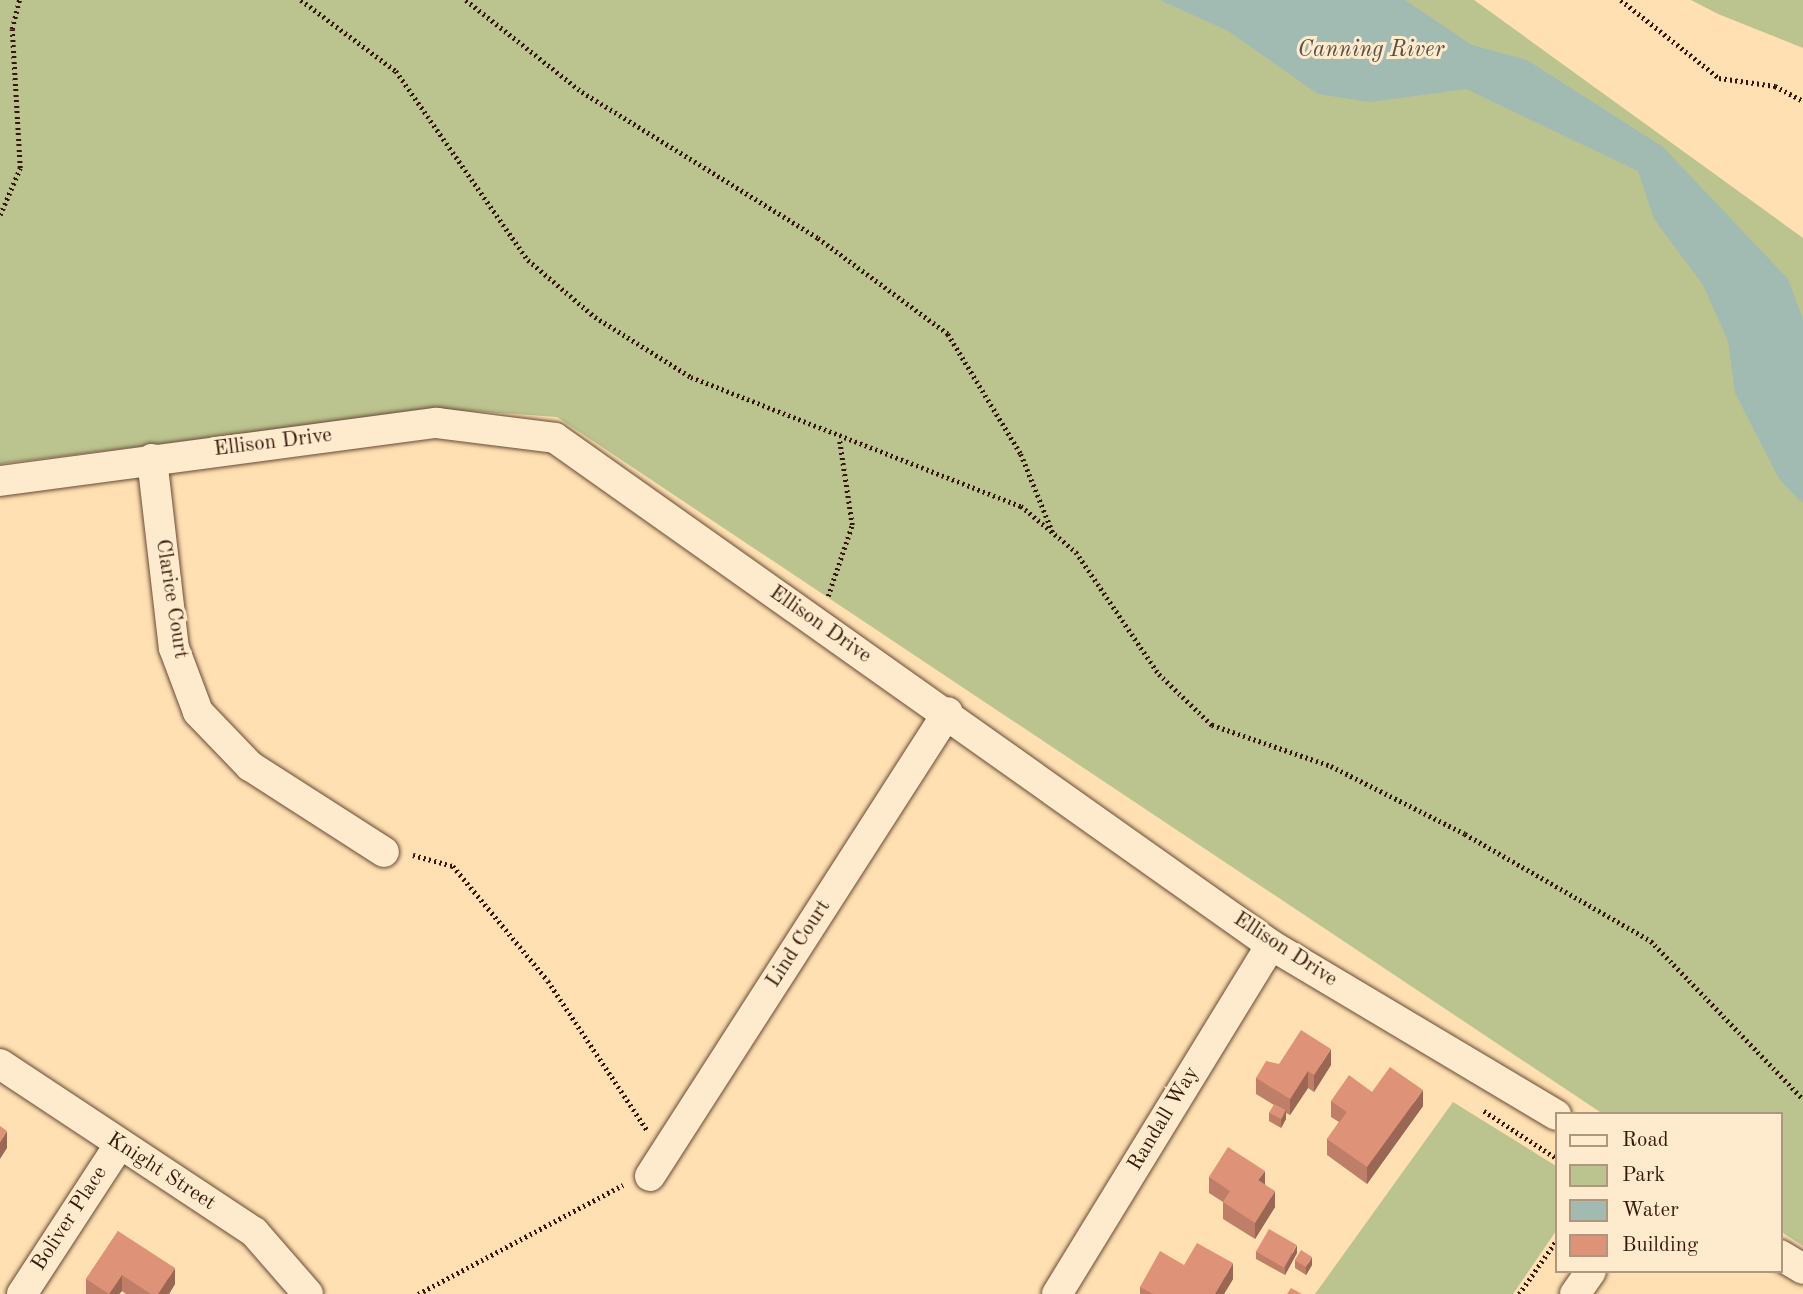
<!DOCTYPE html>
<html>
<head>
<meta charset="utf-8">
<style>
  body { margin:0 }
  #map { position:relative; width:1803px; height:1294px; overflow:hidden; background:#fee0b2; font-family:"Old Standard TT",serif }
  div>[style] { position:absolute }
  .green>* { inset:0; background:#bbc38f }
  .water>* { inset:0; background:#a1bbb3 }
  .path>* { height:4.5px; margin-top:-2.25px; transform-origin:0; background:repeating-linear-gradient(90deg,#37170b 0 2px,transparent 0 5.5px) }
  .roads { filter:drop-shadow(0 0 2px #694935) drop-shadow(0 0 2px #694935) }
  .minor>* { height:30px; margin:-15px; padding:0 15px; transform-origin:15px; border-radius:15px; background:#feebcd }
  .wall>* { inset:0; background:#bf7e68 }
  .shaded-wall>* { inset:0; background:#9b6755 }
  .building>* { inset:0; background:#de9379; transform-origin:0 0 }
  span { translate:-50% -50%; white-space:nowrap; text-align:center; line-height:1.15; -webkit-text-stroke:6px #feebcd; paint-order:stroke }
  .street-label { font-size:21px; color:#37170b }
  .water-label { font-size:23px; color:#5c5046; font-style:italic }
  .legend { position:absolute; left:1555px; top:1112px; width:228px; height:161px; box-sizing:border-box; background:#feebcd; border:2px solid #ae967f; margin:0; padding:9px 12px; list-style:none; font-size:21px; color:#37170b }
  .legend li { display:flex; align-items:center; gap:14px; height:35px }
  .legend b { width:35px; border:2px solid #ae967f }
</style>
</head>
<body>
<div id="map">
  <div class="green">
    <i style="clip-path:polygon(0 0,1474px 0,1803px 238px,1803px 1246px,1780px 1231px,1780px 1114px,1603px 1114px,557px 417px,441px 409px,0 464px)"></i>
    <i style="clip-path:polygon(1691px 0,1803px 0,1803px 48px,1718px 14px)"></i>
    <i style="clip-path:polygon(1453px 1102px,1556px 1166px,1556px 1231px,1513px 1294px,1315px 1294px)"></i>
  </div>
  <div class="water">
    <i style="clip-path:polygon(1160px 0,1405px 0,1472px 45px,1527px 60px,1663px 147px,1788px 279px,1803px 319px,1803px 504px,1779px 479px,1735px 393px,1728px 341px,1703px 285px,1654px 219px,1638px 171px,1466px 89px,1370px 102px,1318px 94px,1228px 31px)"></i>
  </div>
  <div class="path">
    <i style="left:301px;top:0;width:119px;rotate:36.8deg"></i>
    <i style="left:396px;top:71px;width:231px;rotate:55.1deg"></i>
    <i style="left:528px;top:260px;width:88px;rotate:40.4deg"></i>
    <i style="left:595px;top:317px;width:113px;rotate:32deg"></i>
    <i style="left:691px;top:377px;width:354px;rotate:21.4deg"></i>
    <i style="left:1021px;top:506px;width:72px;rotate:39.9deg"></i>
    <i style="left:1076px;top:552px;width:148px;rotate:55.8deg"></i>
    <i style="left:1159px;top:674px;width:74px;rotate:43.9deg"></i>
    <i style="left:1212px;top:725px;width:126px;rotate:19deg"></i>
    <i style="left:1331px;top:766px;width:150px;rotate:26.9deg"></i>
    <i style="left:1465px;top:834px;width:215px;rotate:29.9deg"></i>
    <i style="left:1651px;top:941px;width:219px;rotate:46.1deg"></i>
    <i style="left:466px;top:0;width:148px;rotate:38.4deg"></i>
    <i style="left:582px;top:92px;width:278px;rotate:31.7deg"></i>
    <i style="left:818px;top:238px;width:162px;rotate:36.4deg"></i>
    <i style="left:948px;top:334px;width:140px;rotate:58.7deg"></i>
    <i style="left:1021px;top:454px;width:85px;rotate:67.9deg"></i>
    <i style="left:1621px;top:0;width:125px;rotate:38.5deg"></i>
    <i style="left:1719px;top:78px;width:57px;rotate:8.1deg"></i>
    <i style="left:1775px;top:86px;width:32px;rotate:28deg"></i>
    <i style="left:0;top:215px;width:51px;rotate:-66.9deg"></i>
    <i style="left:20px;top:168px;width:139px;rotate:-93.3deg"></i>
    <i style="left:12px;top:29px;width:30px;rotate:-76deg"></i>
    <i style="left:828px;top:596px;width:75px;rotate:-71.3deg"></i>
    <i style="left:852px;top:525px;width:88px;rotate:-98.5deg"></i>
    <i style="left:413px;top:855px;width:41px;rotate:15.4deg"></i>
    <i style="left:453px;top:866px;width:149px;rotate:50.4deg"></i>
    <i style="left:548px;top:981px;width:179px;rotate:56.4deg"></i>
    <i style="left:1484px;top:1111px;width:86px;rotate:33.1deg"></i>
    <i style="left:418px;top:1294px;width:232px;rotate:-28deg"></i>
    <i style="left:1519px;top:1294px;width:65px;rotate:-55.1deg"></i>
  </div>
  <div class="roads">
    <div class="minor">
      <i style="left:152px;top:459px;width:190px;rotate:83.4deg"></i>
      <i style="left:174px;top:648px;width:68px;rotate:69.4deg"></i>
      <i style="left:198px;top:712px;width:75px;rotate:46.1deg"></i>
      <i style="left:250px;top:766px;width:159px;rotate:32.7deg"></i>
      <i style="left:0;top:481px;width:441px;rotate:-7.6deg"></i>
      <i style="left:437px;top:423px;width:119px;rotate:7.2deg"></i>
      <i style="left:555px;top:438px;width:877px;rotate:35.3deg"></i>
      <i style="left:1271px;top:945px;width:332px;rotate:30.8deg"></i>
      <i style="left:0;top:1064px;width:305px;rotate:33.5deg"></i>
      <i style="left:254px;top:1232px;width:82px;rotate:48.9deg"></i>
      <i style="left:650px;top:1176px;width:551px;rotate:-57.29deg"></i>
      <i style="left:1780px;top:1255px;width:27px;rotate:31deg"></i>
      <i style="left:22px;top:1294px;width:178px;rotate:-56.9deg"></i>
      <i style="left:1057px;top:1294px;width:409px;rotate:-58.5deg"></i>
      <i style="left:1575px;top:1294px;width:28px;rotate:-55deg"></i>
    </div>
  </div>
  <div class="wall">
    <i style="clip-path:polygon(1279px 1064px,1331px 1065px,1314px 1092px,1308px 1088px,1290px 1115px,1286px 1113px,1286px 1119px,1281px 1128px,1269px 1121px,1269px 1113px,1274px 1105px,1256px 1094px,1256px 1078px)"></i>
    <i style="clip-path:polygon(1372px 1092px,1423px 1106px,1367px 1184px,1327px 1155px,1327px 1139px,1339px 1122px,1331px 1117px,1331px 1101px)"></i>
    <i style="clip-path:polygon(1209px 1177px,1265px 1184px,1275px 1207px,1255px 1239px,1223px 1219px,1223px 1202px,1209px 1193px)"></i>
    <i style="clip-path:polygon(118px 1231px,175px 1284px,169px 1294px,126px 1294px,122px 1291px,119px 1294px,86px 1294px,86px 1279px)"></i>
    <i style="clip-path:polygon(1256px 1251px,1297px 1253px,1285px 1275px,1256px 1259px)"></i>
    <i style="clip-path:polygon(1295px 1260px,1312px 1265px,1306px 1275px,1295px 1268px)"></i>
    <i style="clip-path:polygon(1184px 1265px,1233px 1279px,1224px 1294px,1140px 1294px,1140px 1287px)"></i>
  </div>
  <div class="shaded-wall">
    <i style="clip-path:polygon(1331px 1049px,1331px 1065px,1314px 1092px,1314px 1075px)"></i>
    <i style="clip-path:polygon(1308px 1071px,1308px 1088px,1290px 1115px,1290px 1099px)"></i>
    <i style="clip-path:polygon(1423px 1090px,1423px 1106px,1367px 1184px,1367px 1167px)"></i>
    <i style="clip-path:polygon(1286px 1110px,1286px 1119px,1281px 1128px,1281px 1120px)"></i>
    <i style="clip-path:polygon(7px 1131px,7px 1148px,0 1159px,0 1142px)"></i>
    <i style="clip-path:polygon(1265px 1171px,1265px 1187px,1258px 1180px)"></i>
    <i style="clip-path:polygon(1275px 1191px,1275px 1207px,1255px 1239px,1255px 1223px)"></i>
    <i style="clip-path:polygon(1297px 1245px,1297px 1253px,1285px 1275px,1285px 1267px)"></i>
    <i style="clip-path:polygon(1312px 1257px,1312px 1265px,1306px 1275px,1306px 1267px)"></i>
    <i style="clip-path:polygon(1233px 1263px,1233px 1279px,1224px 1294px,1215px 1294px)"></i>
    <i style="clip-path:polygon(175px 1268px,175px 1284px,169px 1294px,158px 1294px)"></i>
    <i style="clip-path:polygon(122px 1275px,122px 1291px,119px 1294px,109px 1294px)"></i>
  </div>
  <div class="building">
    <i style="clip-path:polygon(1301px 1030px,1331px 1049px,1314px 1075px,1308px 1071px,1290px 1099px,1256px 1078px,1266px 1061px,1279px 1064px)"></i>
    <i style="clip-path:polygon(1390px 1067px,1423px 1090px,1367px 1167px,1327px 1139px,1347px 1112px,1331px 1101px,1349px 1075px,1372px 1092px)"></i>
    <i style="left:1274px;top:1104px;width:13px;height:10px;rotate:27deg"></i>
    <i style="clip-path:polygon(0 1126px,7px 1131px,0 1142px)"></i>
    <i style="clip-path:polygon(1228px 1147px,1265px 1171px,1258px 1180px,1275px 1191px,1255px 1223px,1223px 1202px,1230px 1191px,1209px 1177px)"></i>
    <i style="left:1269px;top:1229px;width:32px;height:26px;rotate:30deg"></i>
    <i style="clip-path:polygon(118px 1231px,175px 1268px,158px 1294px,151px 1294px,122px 1275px,109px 1294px,86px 1279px)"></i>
    <i style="clip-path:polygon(1197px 1243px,1233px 1263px,1215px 1294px,1153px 1294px,1140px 1287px,1160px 1251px,1184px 1265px)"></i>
    <i style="left:1301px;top:1250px;width:13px;height:12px;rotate:32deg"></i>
    <i style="clip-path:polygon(1291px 1288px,1302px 1294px,1287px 1294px)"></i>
  </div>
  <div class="street-label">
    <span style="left:273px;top:443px;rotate:-7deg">Ellison Drive</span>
    <span style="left:171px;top:599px;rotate:81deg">Clarice Court</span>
    <span style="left:820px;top:625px;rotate:35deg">Ellison Drive</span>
    <span style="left:799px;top:944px;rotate:-57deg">Lind Court</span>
    <span style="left:1285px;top:950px;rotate:33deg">Ellison Drive</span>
    <span style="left:1164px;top:1119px;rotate:-59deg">Randall Way</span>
    <span style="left:161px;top:1172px;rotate:33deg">Knight Street</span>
    <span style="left:70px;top:1219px;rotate:-57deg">Boliver Place</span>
  </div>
  <div class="water-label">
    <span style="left:1371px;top:50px">Canning River</span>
  </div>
  <ul class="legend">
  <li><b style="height:9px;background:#feebcd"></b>Road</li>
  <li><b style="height:19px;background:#bbc38f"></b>Park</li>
  <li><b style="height:19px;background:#a1bbb3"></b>Water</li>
  <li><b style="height:19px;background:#de9379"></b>Building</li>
  </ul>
</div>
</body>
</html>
